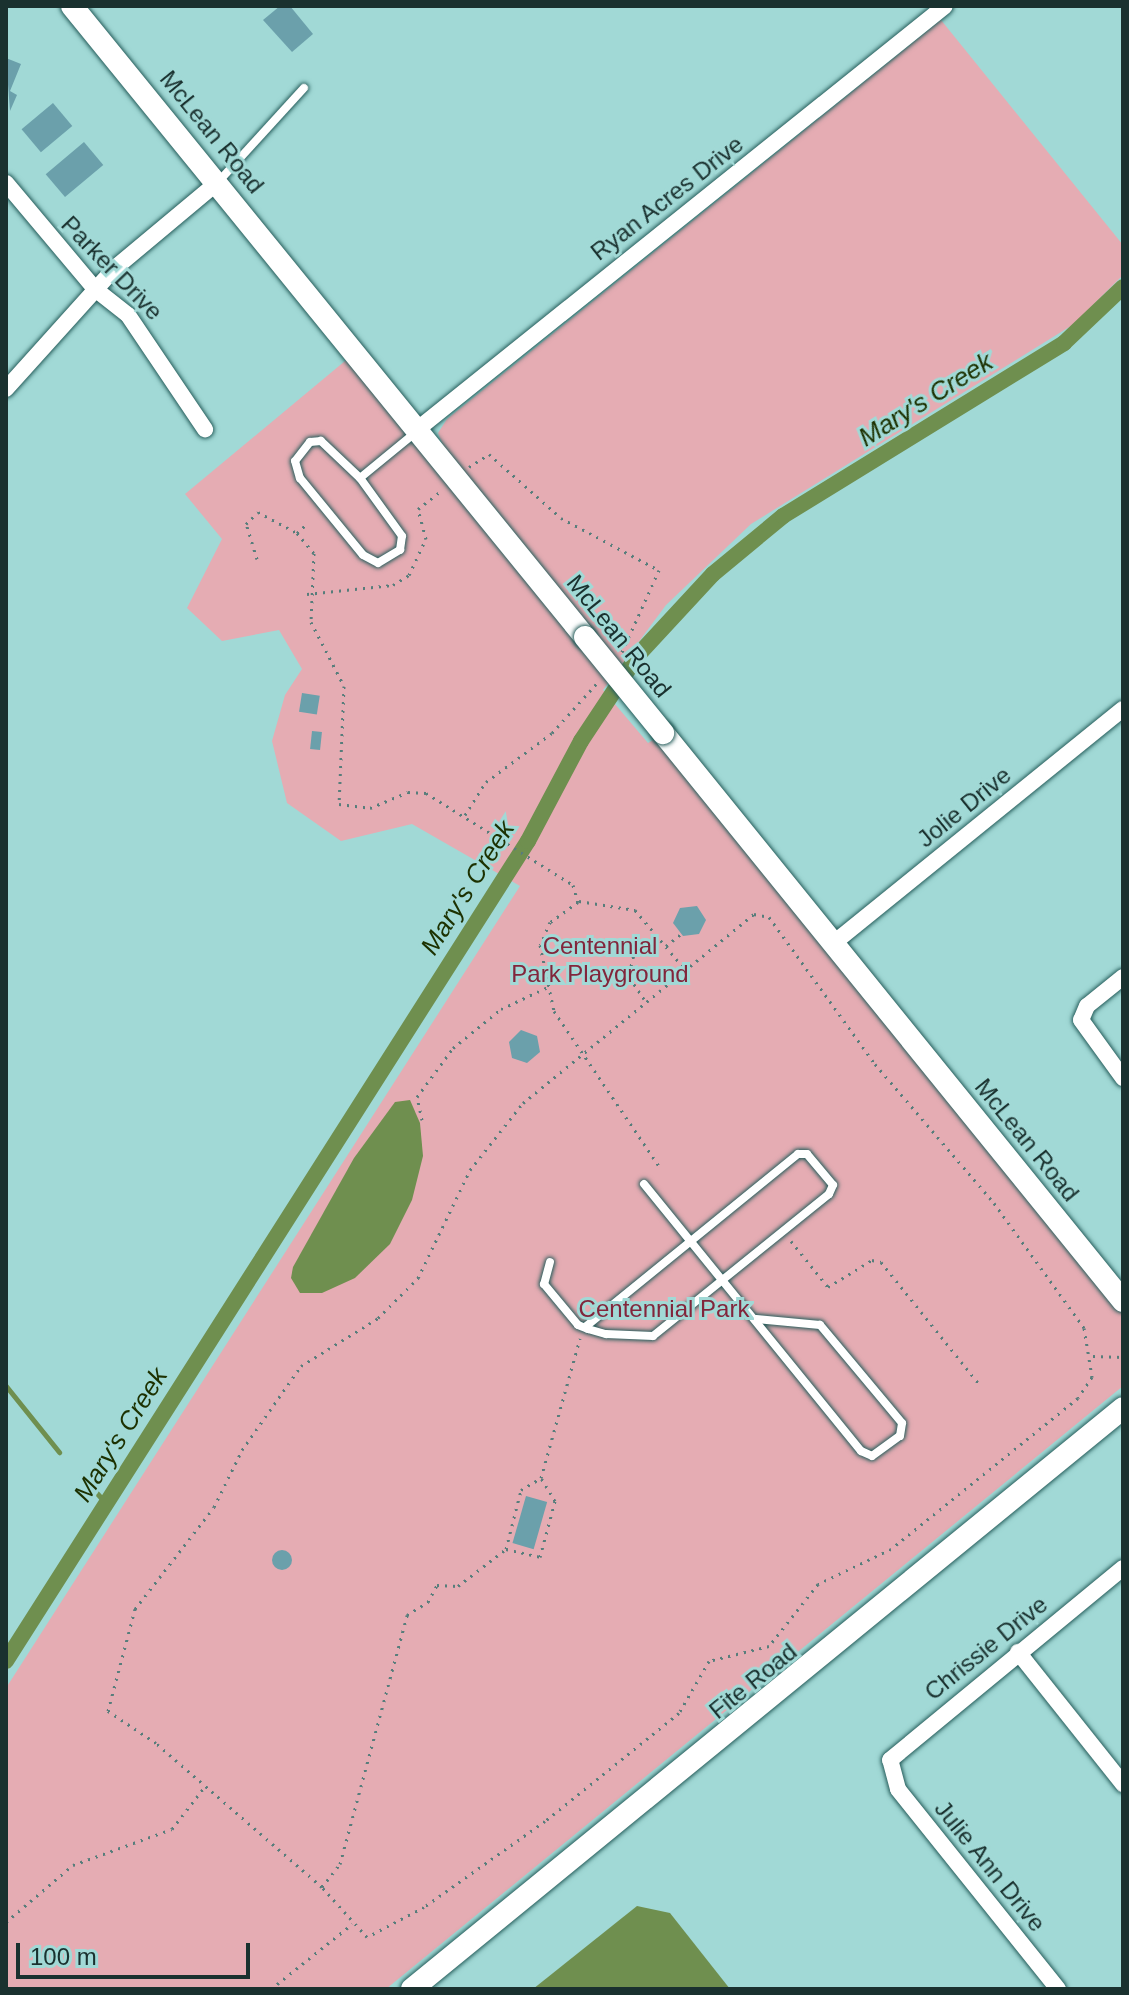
<!DOCTYPE html>
<html>
<head>
<meta charset="utf-8">
<style>
  body { margin:0 }
  #map { position:relative; width:1129px; height:1995px; overflow:hidden; background:#a1d9d6; font-family:Helvetica,sans-serif }
  div>[style] { position:absolute }
  .green>* { inset:0; background:#e5acb3 }
  .water>* { inset:0; background:#6f8f4f }
  .stream>* { height:5px; margin:-2.5px; padding:0 2.5px; transform-origin:2.5px; border-radius:2.5px; background:#6f8f4f }
  .canal>* { height:16px; margin:-8px; padding:0 8px; transform-origin:8px; border-radius:8px; background:#6f8f4f }
  .building>* { inset:0; background:#6ba0ab; transform-origin:0 0 }
  .round { border-radius:50% }
  .path>* { height:3px; margin-top:-1.5px; transform-origin:0; background:repeating-linear-gradient(90deg,#577d7b 0 2px,transparent 0 8px) }
  .roads { filter:drop-shadow(0 0 2px #265d5b) drop-shadow(0 0 2px #265d5b) }
  .lane>* { height:8px; margin:-4px; padding:0 4px; transform-origin:4px; border-radius:4px; background:#fff }
  .street>* { height:16px; margin:-8px; padding:0 8px; transform-origin:8px; border-radius:8px; background:#fff }
  .secondary>* { height:22px; margin:-11px; padding:0 11px; transform-origin:11px; border-radius:11px; background:#fff }
  .bridges { filter:drop-shadow(0 0 2px #265d5b) drop-shadow(0 0 2px #265d5b) }
  .secondary-bridge>* { height:22px; margin:-11px; padding:0 11px; transform-origin:11px; border-radius:11px; background:#fff }
  span { translate:-50% -50%; white-space:nowrap; text-align:center; line-height:1.15; -webkit-text-stroke:6px #a1d9d6; paint-order:stroke }
  .street-label { font-size:24px; color:#1a312f }
  .park-label { font-size:24px; color:#82253b }
  .water-label { font-size:26px; color:#1c3101; font-style:italic }
  .frame { position:absolute; inset:0; border:8px solid #1a312f; pointer-events:none }
  .scale { position:absolute; left:16px; top:1943px; width:234px; height:36px; box-sizing:border-box; border:4px solid #1a312f; border-top:0; padding-left:10px; font-size:24px; line-height:28px; white-space:nowrap; color:#1a312f; -webkit-text-stroke:6px #a1d9d6; paint-order:stroke }
</style>
</head>
<body>
<div id="map">
  <div class="green">
    <i style="clip-path:polygon(941px 20px,1123px 245px,1123px 275px,1074px 324px,751px 524px,666px 605px,603px 690px,648px 743px,656px 738px,1123px 1313px,1123px 1386px,386px 1989px,6px 1989px,6px 1688px,520px 886px,412px 824px,341px 841px,287px 803px,272px 741px,285px 695px,302px 669px,279px 630px,222px 641px,187px 608px,222px 539px,185px 494px,351px 356px,444px 448px,438px 433px,447px 419px)"></i>
  </div>
  <div class="water">
    <i style="clip-path:polygon(410px 1100px,420px 1123px,423px 1156px,412px 1200px,390px 1244px,355px 1278px,322px 1293px,300px 1293px,291px 1278px,293px 1267px,354px 1158px,395px 1102px)"></i>
    <i style="clip-path:polygon(637px 1906px,670px 1913px,730px 1989px,533px 1989px)"></i>
  </div>
  <div class="stream">
    <i style="left:6px;top:1386px;width:85px;rotate:51.2deg"></i>
    <i style="left:85px;top:1480px;width:31px;rotate:48deg"></i>
  </div>
  <div class="canal">
    <i style="left:6px;top:1661px;width:972px;rotate:-57.52deg"></i>
    <i style="left:528px;top:841px;width:113px;rotate:-62.1deg"></i>
    <i style="left:581px;top:741px;width:103px;rotate:-56.5deg"></i>
    <i style="left:638px;top:655px;width:110px;rotate:-47.2deg"></i>
    <i style="left:713px;top:574px;width:91px;rotate:-39.6deg"></i>
    <i style="left:783px;top:516px;width:330px;rotate:-31.6deg"></i>
    <i style="left:1064px;top:343px;width:81px;rotate:-43.5deg"></i>
  </div>
  <div class="building">
    <i style="clip-path:polygon(280px 6px,290px 6px,313px 34px,292px 52px,263px 20px)"></i>
    <i style="clip-path:polygon(6px 58px,21px 64px,10px 91px,17px 95px,10px 111px)"></i>
    <i style="left:53px;top:103px;width:30px;height:41px;rotate:50deg"></i>
    <i style="left:84px;top:142px;width:30px;height:50px;rotate:50deg"></i>
    <i style="left:302px;top:693px;width:18px;height:19px;rotate:9deg"></i>
    <i style="left:312px;top:731px;width:10px;height:18px;rotate:6deg"></i>
    <i style="clip-path:polygon(697px 906px,706px 920px,699px 934px,683px 936px,673px 923px,680px 908px)"></i>
    <i style="clip-path:polygon(521px 1030px,537px 1036px,540px 1052px,527px 1063px,512px 1058px,509px 1042px)"></i>
    <i style="left:526px;top:1496px;width:22px;height:49px;rotate:16deg"></i>
    <i class="round" style="left:272px;top:1550px;width:20px;height:20px"></i>
  </div>
  <div class="path">
    <i style="left:469px;top:467px;width:24px;rotate:-33deg"></i>
    <i style="left:489px;top:454px;width:96px;rotate:41.6deg"></i>
    <i style="left:561px;top:518px;width:111px;rotate:28deg"></i>
    <i style="left:659px;top:570px;width:90px;rotate:114.3deg"></i>
    <i style="left:297px;top:533px;width:16px;rotate:-43deg"></i>
    <i style="left:257px;top:559px;width:37px;rotate:-107deg"></i>
    <i style="left:246px;top:524px;width:17px;rotate:-45deg"></i>
    <i style="left:258px;top:512px;width:44px;rotate:28.3deg"></i>
    <i style="left:297px;top:533px;width:26px;rotate:50deg"></i>
    <i style="left:314px;top:553px;width:69px;rotate:92.5deg"></i>
    <i style="left:311px;top:622px;width:72px;rotate:62.7deg"></i>
    <i style="left:344px;top:686px;width:118px;rotate:92.4deg"></i>
    <i style="left:339px;top:804px;width:31px;rotate:7deg"></i>
    <i style="left:370px;top:808px;width:41px;rotate:-22.8deg"></i>
    <i style="left:408px;top:792px;width:18px;rotate:3deg"></i>
    <i style="left:426px;top:793px;width:173px;rotate:32deg"></i>
    <i style="left:573px;top:885px;width:18px;rotate:74deg"></i>
    <i style="left:578px;top:902px;width:34px;rotate:144deg"></i>
    <i style="left:550px;top:922px;width:25px;rotate:113deg"></i>
    <i style="left:540px;top:945px;width:67px;rotate:78deg"></i>
    <i style="left:554px;top:1011px;width:191px;rotate:55.9deg"></i>
    <i style="left:307px;top:594px;width:86px;rotate:-6deg"></i>
    <i style="left:393px;top:585px;width:19px;rotate:-32deg"></i>
    <i style="left:409px;top:575px;width:40px;rotate:-65deg"></i>
    <i style="left:426px;top:539px;width:31px;rotate:-105deg"></i>
    <i style="left:418px;top:509px;width:31px;rotate:-38deg"></i>
    <i style="left:465px;top:815px;width:39px;rotate:-58deg"></i>
    <i style="left:486px;top:782px;width:82px;rotate:-36.6deg"></i>
    <i style="left:552px;top:733px;width:67px;rotate:-48deg"></i>
    <i style="left:579px;top:901px;width:57px;rotate:9.1deg"></i>
    <i style="left:635px;top:910px;width:75px;rotate:49.9deg"></i>
    <i style="left:754px;top:914px;width:15px;rotate:11deg"></i>
    <i style="left:769px;top:917px;width:181px;rotate:54.2deg"></i>
    <i style="left:875px;top:1064px;width:183px;rotate:49.4deg"></i>
    <i style="left:994px;top:1203px;width:154px;rotate:54.2deg"></i>
    <i style="left:1084px;top:1328px;width:50px;rotate:80.7deg"></i>
    <i style="left:1092px;top:1377px;width:25px;rotate:124deg"></i>
    <i style="left:1078px;top:1398px;width:240px;rotate:141.1deg"></i>
    <i style="left:891px;top:1549px;width:81px;rotate:154.4deg"></i>
    <i style="left:818px;top:1584px;width:79px;rotate:128.3deg"></i>
    <i style="left:769px;top:1646px;width:62px;rotate:166deg"></i>
    <i style="left:709px;top:1661px;width:60px;rotate:120deg"></i>
    <i style="left:679px;top:1713px;width:172px;rotate:141.1deg"></i>
    <i style="left:545px;top:1821px;width:148px;rotate:144.6deg"></i>
    <i style="left:424px;top:1907px;width:64px;rotate:152.2deg"></i>
    <i style="left:367px;top:1937px;width:67px;rotate:-132deg"></i>
    <i style="left:322px;top:1887px;width:220px;rotate:-139.1deg"></i>
    <i style="left:156px;top:1743px;width:58px;rotate:-146.3deg"></i>
    <i style="left:108px;top:1711px;width:106px;rotate:-75.2deg"></i>
    <i style="left:135px;top:1609px;width:129px;rotate:-52.2deg"></i>
    <i style="left:214px;top:1507px;width:64px;rotate:-63.8deg"></i>
    <i style="left:242px;top:1450px;width:103px;rotate:-54.9deg"></i>
    <i style="left:301px;top:1366px;width:91px;rotate:-31.9deg"></i>
    <i style="left:378px;top:1318px;width:57px;rotate:-45deg"></i>
    <i style="left:418px;top:1278px;width:120px;rotate:-64.3deg"></i>
    <i style="left:470px;top:1170px;width:85px;rotate:-51.7deg"></i>
    <i style="left:523px;top:1103px;width:298px;rotate:-39.3deg"></i>
    <i style="left:666px;top:946px;width:19px;rotate:-39deg"></i>
    <i style="left:644px;top:999px;width:23px;rotate:-124deg"></i>
    <i style="left:631px;top:980px;width:14px;rotate:-90deg"></i>
    <i style="left:631px;top:966px;width:12px;rotate:-76deg"></i>
    <i style="left:634px;top:954px;width:31px;rotate:-40deg"></i>
    <i style="left:422px;top:1120px;width:24px;rotate:-102deg"></i>
    <i style="left:417px;top:1097px;width:61px;rotate:-53.7deg"></i>
    <i style="left:453px;top:1048px;width:62px;rotate:-39.1deg"></i>
    <i style="left:501px;top:1009px;width:52px;rotate:-25.1deg"></i>
    <i style="left:791px;top:1241px;width:59px;rotate:51.2deg"></i>
    <i style="left:828px;top:1287px;width:52px;rotate:-31.5deg"></i>
    <i style="left:872px;top:1260px;width:9px;rotate:13deg"></i>
    <i style="left:881px;top:1262px;width:158px;rotate:51.2deg"></i>
    <i style="left:1093px;top:1356px;width:30px;rotate:2deg"></i>
    <i style="left:506px;top:1549px;width:61px;rotate:-75.7deg"></i>
    <i style="left:521px;top:1490px;width:23px;rotate:-31deg"></i>
    <i style="left:322px;top:1887px;width:29px;rotate:-52deg"></i>
    <i style="left:340px;top:1864px;width:258px;rotate:-74.9deg"></i>
    <i style="left:407px;top:1615px;width:25px;rotate:-32deg"></i>
    <i style="left:428px;top:1602px;width:19px;rotate:-62deg"></i>
    <i style="left:437px;top:1585px;width:21px;rotate:3deg"></i>
    <i style="left:458px;top:1586px;width:61px;rotate:-37.6deg"></i>
    <i style="left:506px;top:1549px;width:35px;rotate:13deg"></i>
    <i style="left:540px;top:1557px;width:58px;rotate:-75deg"></i>
    <i style="left:555px;top:1501px;width:27px;rotate:-121deg"></i>
    <i style="left:541px;top:1478px;width:145px;rotate:-74.4deg"></i>
    <i style="left:6px;top:1922px;width:88px;rotate:-40.4deg"></i>
    <i style="left:73px;top:1865px;width:105px;rotate:-20deg"></i>
    <i style="left:172px;top:1829px;width:51px;rotate:-52.2deg"></i>
    <i style="left:271px;top:1989px;width:104px;rotate:-38.7deg"></i>
  </div>
  <div class="roads">
    <div class="lane">
      <i style="left:219px;top:181px;width:126px;rotate:-47.6deg"></i>
      <i style="left:360px;top:478px;width:54px;rotate:-136.5deg"></i>
      <i style="left:321px;top:441px;width:11px;rotate:175deg"></i>
      <i style="left:310px;top:442px;width:24px;rotate:128deg"></i>
      <i style="left:295px;top:461px;width:18px;rotate:74deg"></i>
      <i style="left:300px;top:478px;width:99px;rotate:50.7deg"></i>
      <i style="left:363px;top:555px;width:17px;rotate:28deg"></i>
      <i style="left:378px;top:563px;width:26px;rotate:-31deg"></i>
      <i style="left:400px;top:550px;width:14px;rotate:-82deg"></i>
      <i style="left:402px;top:536px;width:72px;rotate:-125.9deg"></i>
      <i style="left:360px;top:478px;width:72px;rotate:-39.4deg"></i>
      <i style="left:644px;top:1184px;width:344px;rotate:50.9deg"></i>
      <i style="left:861px;top:1451px;width:12px;rotate:24deg"></i>
      <i style="left:872px;top:1456px;width:34px;rotate:-36deg"></i>
      <i style="left:900px;top:1436px;width:13px;rotate:-81deg"></i>
      <i style="left:902px;top:1423px;width:128px;rotate:-129.9deg"></i>
      <i style="left:820px;top:1325px;width:64px;rotate:-174.6deg"></i>
      <i style="left:550px;top:1262px;width:23px;rotate:105deg"></i>
      <i style="left:544px;top:1284px;width:53px;rotate:50.3deg"></i>
      <i style="left:578px;top:1325px;width:11px;rotate:22deg"></i>
      <i style="left:588px;top:1329px;width:19px;rotate:16deg"></i>
      <i style="left:606px;top:1334px;width:47px;rotate:2.4deg"></i>
      <i style="left:653px;top:1336px;width:226px;rotate:-38.9deg"></i>
      <i style="left:829px;top:1194px;width:10px;rotate:-66deg"></i>
      <i style="left:833px;top:1185px;width:40px;rotate:-130deg"></i>
      <i style="left:807px;top:1154px;width:9px;rotate:180deg"></i>
      <i style="left:798px;top:1154px;width:274px;rotate:140.9deg"></i>
    </div>
    <div class="street">
      <i style="left:6px;top:183px;width:138px;rotate:50deg"></i>
      <i style="left:95px;top:289px;width:42px;rotate:38.2deg"></i>
      <i style="left:128px;top:315px;width:138px;rotate:56deg"></i>
      <i style="left:6px;top:389px;width:163px;rotate:-48deg"></i>
      <i style="left:115px;top:268px;width:134px;rotate:-39.9deg"></i>
      <i style="left:419px;top:428px;width:674px;rotate:-38.74deg"></i>
      <i style="left:835px;top:942px;width:370px;rotate:-39deg"></i>
      <i style="left:1123px;top:977px;width:46px;rotate:141.1deg"></i>
      <i style="left:1087px;top:1006px;width:15px;rotate:113deg"></i>
      <i style="left:1081px;top:1020px;width:72px;rotate:54.1deg"></i>
      <i style="left:1018px;top:1652px;width:169px;rotate:51.5deg"></i>
      <i style="left:1058px;top:1989px;width:256px;rotate:-128.7deg"></i>
      <i style="left:898px;top:1789px;width:30px;rotate:-105deg"></i>
      <i style="left:890px;top:1760px;width:302px;rotate:-39.5deg"></i>
    </div>
    <div class="secondary">
      <i style="left:72px;top:6px;width:813px;rotate:50.89deg"></i>
      <i style="left:663px;top:733px;width:731px;rotate:51deg"></i>
      <i style="left:412px;top:1989px;width:918px;rotate:-39.25deg"></i>
    </div>
  </div>
  <div class="bridges">
    <div class="secondary-bridge">
      <i style="left:585px;top:637px;width:124px;rotate:50.9deg"></i>
    </div>
  </div>
  <div class="street-label">
    <span style="left:212px;top:132px;rotate:51deg">McLean Road</span>
    <span style="left:667px;top:198px;rotate:-38deg">Ryan Acres Drive</span>
    <span style="left:112px;top:268px;rotate:46deg">Parker Drive</span>
    <span style="left:619px;top:636px;rotate:51deg">McLean Road</span>
    <span style="left:964px;top:807px;rotate:-39deg">Jolie Drive</span>
    <span style="left:1027px;top:1140px;rotate:51deg">McLean Road</span>
    <span style="left:986px;top:1648px;rotate:-39deg">Chrissie Drive</span>
    <span style="left:753px;top:1681px;rotate:-39deg">Fite Road</span>
    <span style="left:990px;top:1866px;rotate:51deg">Julie Ann Drive</span>
  </div>
  <div class="park-label">
    <span style="left:600px;top:960px">Centennial<br>Park Playground</span>
    <span style="left:664px;top:1309px">Centennial Park</span>
  </div>
  <div class="water-label">
    <span style="left:926px;top:400px;rotate:-32deg">Mary's Creek</span>
    <span style="left:468px;top:888px;rotate:-58deg">Mary's Creek</span>
    <span style="left:121px;top:1435px;rotate:-58deg">Mary's Creek</span>
  </div>
  <div class="frame"></div>
  <div class="scale">100 m</div>
</div>
</body>
</html>
